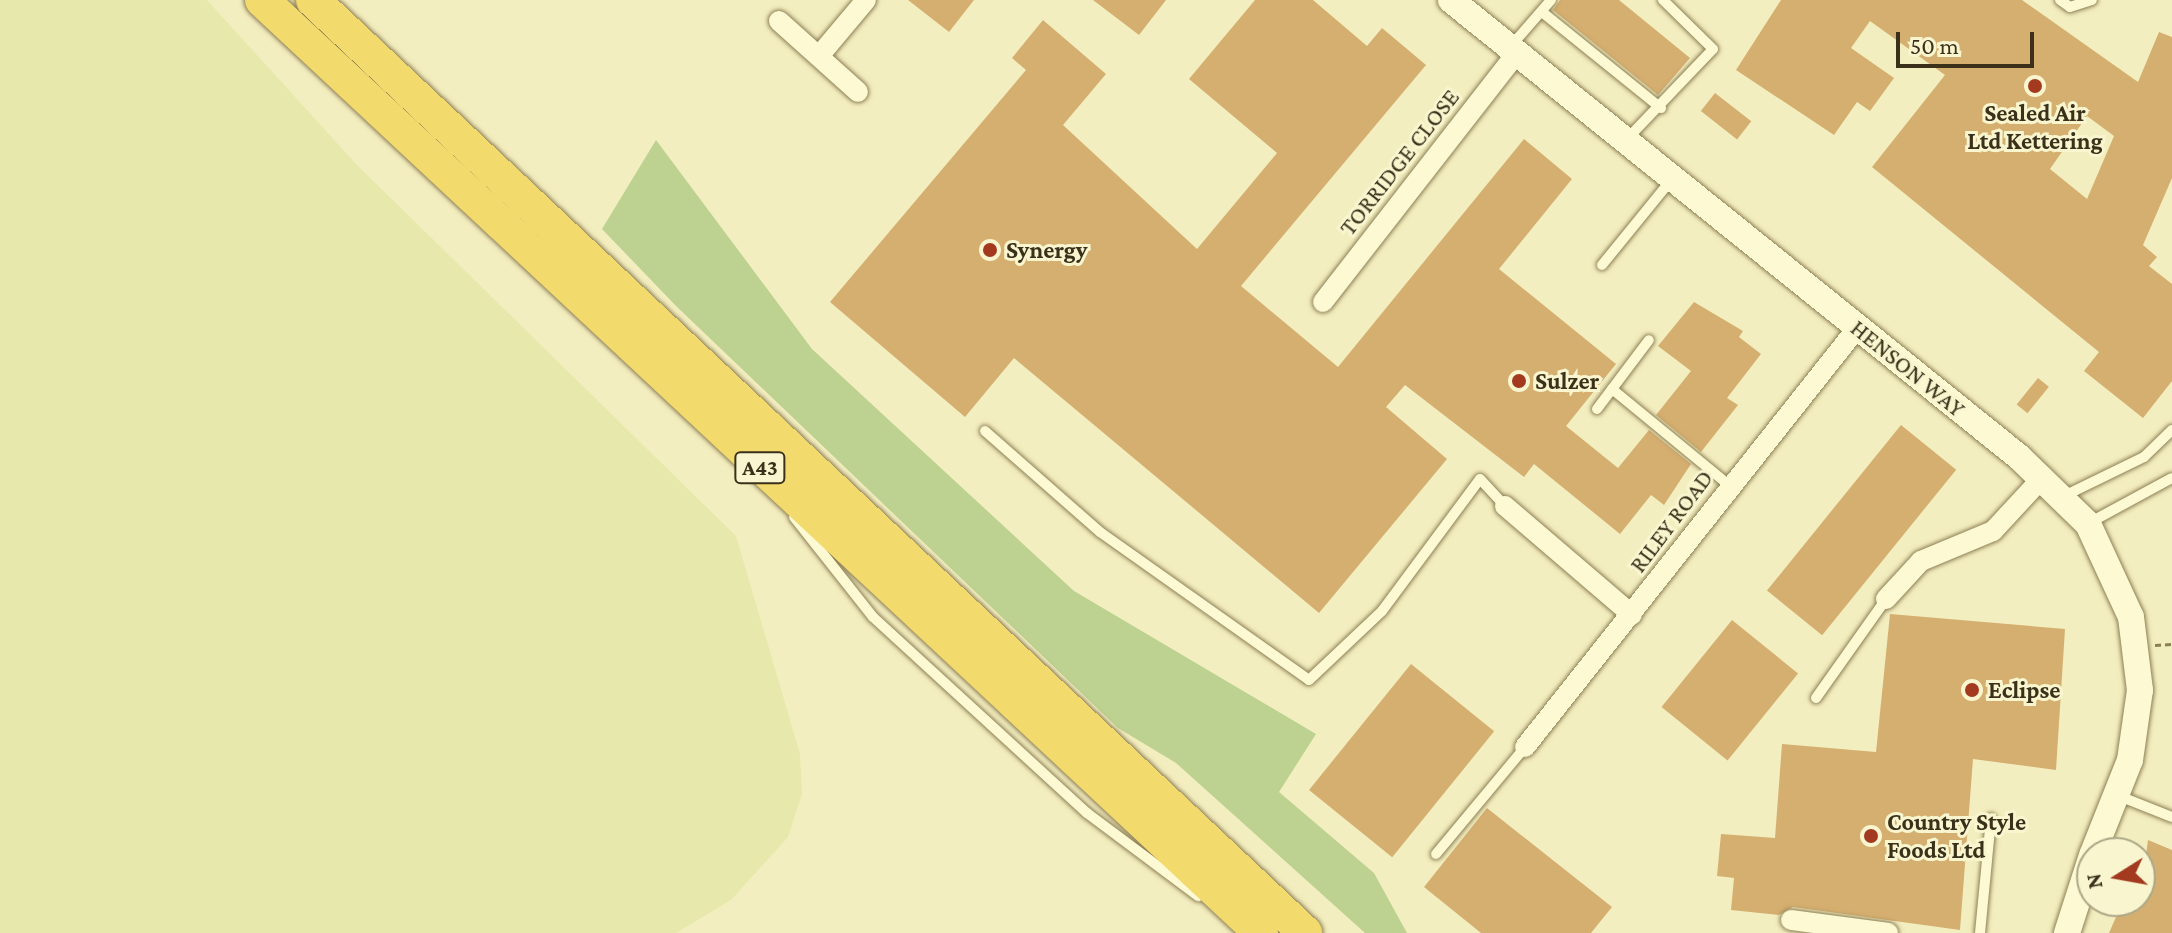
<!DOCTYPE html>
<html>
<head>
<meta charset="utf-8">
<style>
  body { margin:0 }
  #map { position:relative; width:2172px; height:933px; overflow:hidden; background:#f3eebf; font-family:"Crimson Pro",serif }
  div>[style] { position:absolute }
  .farmland>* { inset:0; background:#e6e9ab }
  .green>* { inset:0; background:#bdd291 }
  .building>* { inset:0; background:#d5af70; transform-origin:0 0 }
  .path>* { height:3px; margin-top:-1.5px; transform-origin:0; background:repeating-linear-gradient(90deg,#8d7f55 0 6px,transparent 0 10px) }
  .roads { filter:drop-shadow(0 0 2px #8d7f55) drop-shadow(0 0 2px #8d7f55) }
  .service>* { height:10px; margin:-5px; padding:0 5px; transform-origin:5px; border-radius:5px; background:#fcf9d3 }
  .minor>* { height:20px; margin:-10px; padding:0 10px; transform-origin:10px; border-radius:10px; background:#fcf9d3 }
  .tertiary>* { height:26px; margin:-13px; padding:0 13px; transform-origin:13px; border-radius:13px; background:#fcf9d3 }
  .trunk>* { height:34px; margin:-17px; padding:0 17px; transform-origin:17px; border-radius:17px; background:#f3da6c }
  .dots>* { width:22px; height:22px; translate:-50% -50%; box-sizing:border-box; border:4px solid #f9f6cf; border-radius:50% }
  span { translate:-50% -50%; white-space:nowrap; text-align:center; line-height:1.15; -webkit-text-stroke:6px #f9f6cf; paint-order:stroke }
  .shield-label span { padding:2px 6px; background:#f9f6cf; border:2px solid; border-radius:6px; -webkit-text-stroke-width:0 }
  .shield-label { font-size:22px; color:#3b311b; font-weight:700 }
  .poi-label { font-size:24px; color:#3b311b; font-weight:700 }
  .left { translate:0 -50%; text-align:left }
  .street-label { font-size:24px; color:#3b311b }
  .north { position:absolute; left:2076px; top:837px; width:80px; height:80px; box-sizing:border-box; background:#f9f6cf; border:2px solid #ada787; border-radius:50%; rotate:259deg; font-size:22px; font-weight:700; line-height:32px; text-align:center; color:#3b311b }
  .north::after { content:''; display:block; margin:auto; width:28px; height:36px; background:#a3391e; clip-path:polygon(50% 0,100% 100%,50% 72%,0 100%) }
  .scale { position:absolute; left:1896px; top:32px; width:138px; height:36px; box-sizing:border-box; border:4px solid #3b311b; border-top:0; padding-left:10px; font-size:24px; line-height:28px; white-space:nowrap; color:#3b311b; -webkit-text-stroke:6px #f9f6cf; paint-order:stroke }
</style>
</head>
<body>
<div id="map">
  <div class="farmland">
    <i style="clip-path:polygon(0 0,207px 0,357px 165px,736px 536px,800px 754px,802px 794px,788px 837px,731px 900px,676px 933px,0 933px)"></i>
  </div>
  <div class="green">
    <i style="clip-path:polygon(656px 140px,812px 349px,1074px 591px,1316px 734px,1279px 792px,1374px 873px,1407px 933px,1365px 933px,1176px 763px,1118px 728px,676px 306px,602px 229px)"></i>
  </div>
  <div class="building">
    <i style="clip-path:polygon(908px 0,974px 0,949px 32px)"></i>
    <i style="clip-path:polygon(1093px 0,1166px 0,1139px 35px)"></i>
    <i style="clip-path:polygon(1255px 0,1313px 0,1367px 46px,1382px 28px,1426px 65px,1241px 286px,1338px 367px,1524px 139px,1572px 179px,1499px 269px,1616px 364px,1566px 426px,1618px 468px,1649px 430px,1691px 464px,1664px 505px,1651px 495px,1620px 534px,1534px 464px,1524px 477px,1405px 385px,1386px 407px,1447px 459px,1319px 613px,1014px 358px,965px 417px,830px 302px,1026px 70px,1012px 58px,1043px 20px,1106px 74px,1063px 125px,1197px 249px,1277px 153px,1189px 79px)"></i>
    <i style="clip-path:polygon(1619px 0,1690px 58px,1658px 95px,1553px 10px,1560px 0)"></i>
    <i style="clip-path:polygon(evenodd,1781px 0,2022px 0,2138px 82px,2159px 32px,2172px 37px,2172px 178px,2143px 245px,2157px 257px,2149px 266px,2172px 284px,2172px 381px,2143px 418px,2084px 371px,2099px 352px,1872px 167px,1945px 75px,1870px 21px,1851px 48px,1894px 78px,1870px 111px,1857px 102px,1834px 135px,1736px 70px,1781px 0,2087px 116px,2114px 136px,2087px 199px,2050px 169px,2087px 116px)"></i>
    <i style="left:1715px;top:93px;width:46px;height:23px;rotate:38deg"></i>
    <i style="clip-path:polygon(1694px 302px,1743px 331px,1739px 337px,1761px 354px,1727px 398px,1738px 405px,1701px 452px,1656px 415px,1691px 371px,1658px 346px)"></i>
    <i style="left:2038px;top:378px;width:14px;height:34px;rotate:39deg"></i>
    <i style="left:1901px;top:425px;width:71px;height:213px;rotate:39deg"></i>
    <i style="clip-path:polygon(1890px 614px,2065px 629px,2056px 770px,1973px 759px,1960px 930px,1793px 907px,1779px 915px,1731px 910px,1734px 878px,1717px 876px,1721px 834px,1775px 838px,1782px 744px,1876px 752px)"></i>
    <i style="left:1732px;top:620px;width:85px;height:112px;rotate:39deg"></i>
    <i style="left:1411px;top:664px;width:107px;height:162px;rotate:39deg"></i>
    <i style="clip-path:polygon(1487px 808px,1612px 907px,1591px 933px,1481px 933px,1424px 887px)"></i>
    <i style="clip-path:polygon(2148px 840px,2172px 850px,2172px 933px,2109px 933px,2123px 901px,2140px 901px)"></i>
  </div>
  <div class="path">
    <i style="left:2155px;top:645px;width:17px;rotate:-3deg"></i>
  </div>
  <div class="roads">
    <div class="service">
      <i style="left:2060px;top:0;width:12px;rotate:35deg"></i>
      <i style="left:2070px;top:7px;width:23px;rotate:-18deg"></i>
      <i style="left:1542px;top:12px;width:153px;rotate:38.9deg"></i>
      <i style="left:1511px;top:46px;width:61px;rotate:-49deg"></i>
      <i style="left:1627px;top:139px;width:124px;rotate:-46.3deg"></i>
      <i style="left:1713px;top:49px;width:70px;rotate:-135.6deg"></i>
      <i style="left:1602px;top:265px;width:109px;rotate:-50.9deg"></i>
      <i style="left:1612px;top:389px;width:153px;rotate:39.4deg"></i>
      <i style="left:1597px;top:409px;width:86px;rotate:-53deg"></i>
      <i style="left:985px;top:431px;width:153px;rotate:41.3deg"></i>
      <i style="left:1100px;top:532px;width:256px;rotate:35.3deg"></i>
      <i style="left:1309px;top:680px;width:100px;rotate:-43.4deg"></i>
      <i style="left:1382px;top:611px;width:164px;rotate:-53.4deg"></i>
      <i style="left:1480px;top:479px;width:37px;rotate:47deg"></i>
      <i style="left:2064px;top:496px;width:89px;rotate:-26deg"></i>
      <i style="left:2144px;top:457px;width:39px;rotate:-44deg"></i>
      <i style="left:794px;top:517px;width:127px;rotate:51.7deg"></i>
      <i style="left:873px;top:617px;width:290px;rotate:42.5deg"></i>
      <i style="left:1087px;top:813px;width:139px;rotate:36.8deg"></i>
      <i style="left:2089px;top:523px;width:94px;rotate:-28.5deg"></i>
      <i style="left:1816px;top:698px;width:121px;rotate:-54.7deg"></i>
      <i style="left:2119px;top:796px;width:57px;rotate:21.6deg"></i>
      <i style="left:1436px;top:854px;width:139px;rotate:-50.2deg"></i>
      <i style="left:1980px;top:933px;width:115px;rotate:-84.5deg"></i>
    </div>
    <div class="minor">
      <i style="left:779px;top:21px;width:106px;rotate:41.9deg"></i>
      <i style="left:819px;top:56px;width:73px;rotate:-50deg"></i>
      <i style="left:1323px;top:302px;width:316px;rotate:-52.1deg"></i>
      <i style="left:1505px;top:506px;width:167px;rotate:40.6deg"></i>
      <i style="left:1886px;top:599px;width:52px;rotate:-47.4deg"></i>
      <i style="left:1921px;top:561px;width:78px;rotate:-22.6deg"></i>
      <i style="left:1993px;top:531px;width:74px;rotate:-47.2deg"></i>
      <i style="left:1525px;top:747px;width:536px;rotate:-51.59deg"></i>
      <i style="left:1791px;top:920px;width:98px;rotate:7.6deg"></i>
    </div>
    <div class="tertiary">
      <i style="left:1451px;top:0;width:729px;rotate:38.82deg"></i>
      <i style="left:2019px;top:457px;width:96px;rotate:44.2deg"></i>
      <i style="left:2088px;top:524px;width:102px;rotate:65.2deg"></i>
      <i style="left:2131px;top:617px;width:74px;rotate:83deg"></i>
      <i style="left:2140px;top:690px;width:71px;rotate:98.1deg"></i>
      <i style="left:2130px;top:760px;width:100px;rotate:111.7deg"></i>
      <i style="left:2067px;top:933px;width:82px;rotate:-72.2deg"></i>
    </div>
    <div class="trunk">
      <i style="left:262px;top:0;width:1367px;rotate:43.04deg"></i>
      <i style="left:313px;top:0;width:1362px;rotate:43.24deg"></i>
    </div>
  </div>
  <div class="dots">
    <i style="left:2035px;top:86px;background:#a3391e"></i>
    <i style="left:990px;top:250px;background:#a3391e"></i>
    <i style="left:1519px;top:381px;background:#a3391e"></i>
    <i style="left:1972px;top:690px;background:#a3391e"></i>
    <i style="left:1871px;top:836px;background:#a3391e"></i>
  </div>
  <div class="shield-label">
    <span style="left:760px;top:468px">A43</span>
  </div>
  <div class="poi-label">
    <span style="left:2035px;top:127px">Sealed Air<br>Ltd Kettering</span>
    <span class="left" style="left:1006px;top:250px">Synergy</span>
    <span class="left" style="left:1535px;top:381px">Sulzer</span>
    <span class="left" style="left:1988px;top:690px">Eclipse</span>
    <span class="left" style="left:1887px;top:836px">Country Style<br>Foods Ltd</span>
  </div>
  <div class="street-label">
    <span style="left:1399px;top:162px;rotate:-52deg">TORRIDGE CLOSE</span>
    <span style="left:1908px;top:368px;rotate:39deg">HENSON WAY</span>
    <span style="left:1671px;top:521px;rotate:-53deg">RILEY ROAD</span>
  </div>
  <div class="north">N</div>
  <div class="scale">50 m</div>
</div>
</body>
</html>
